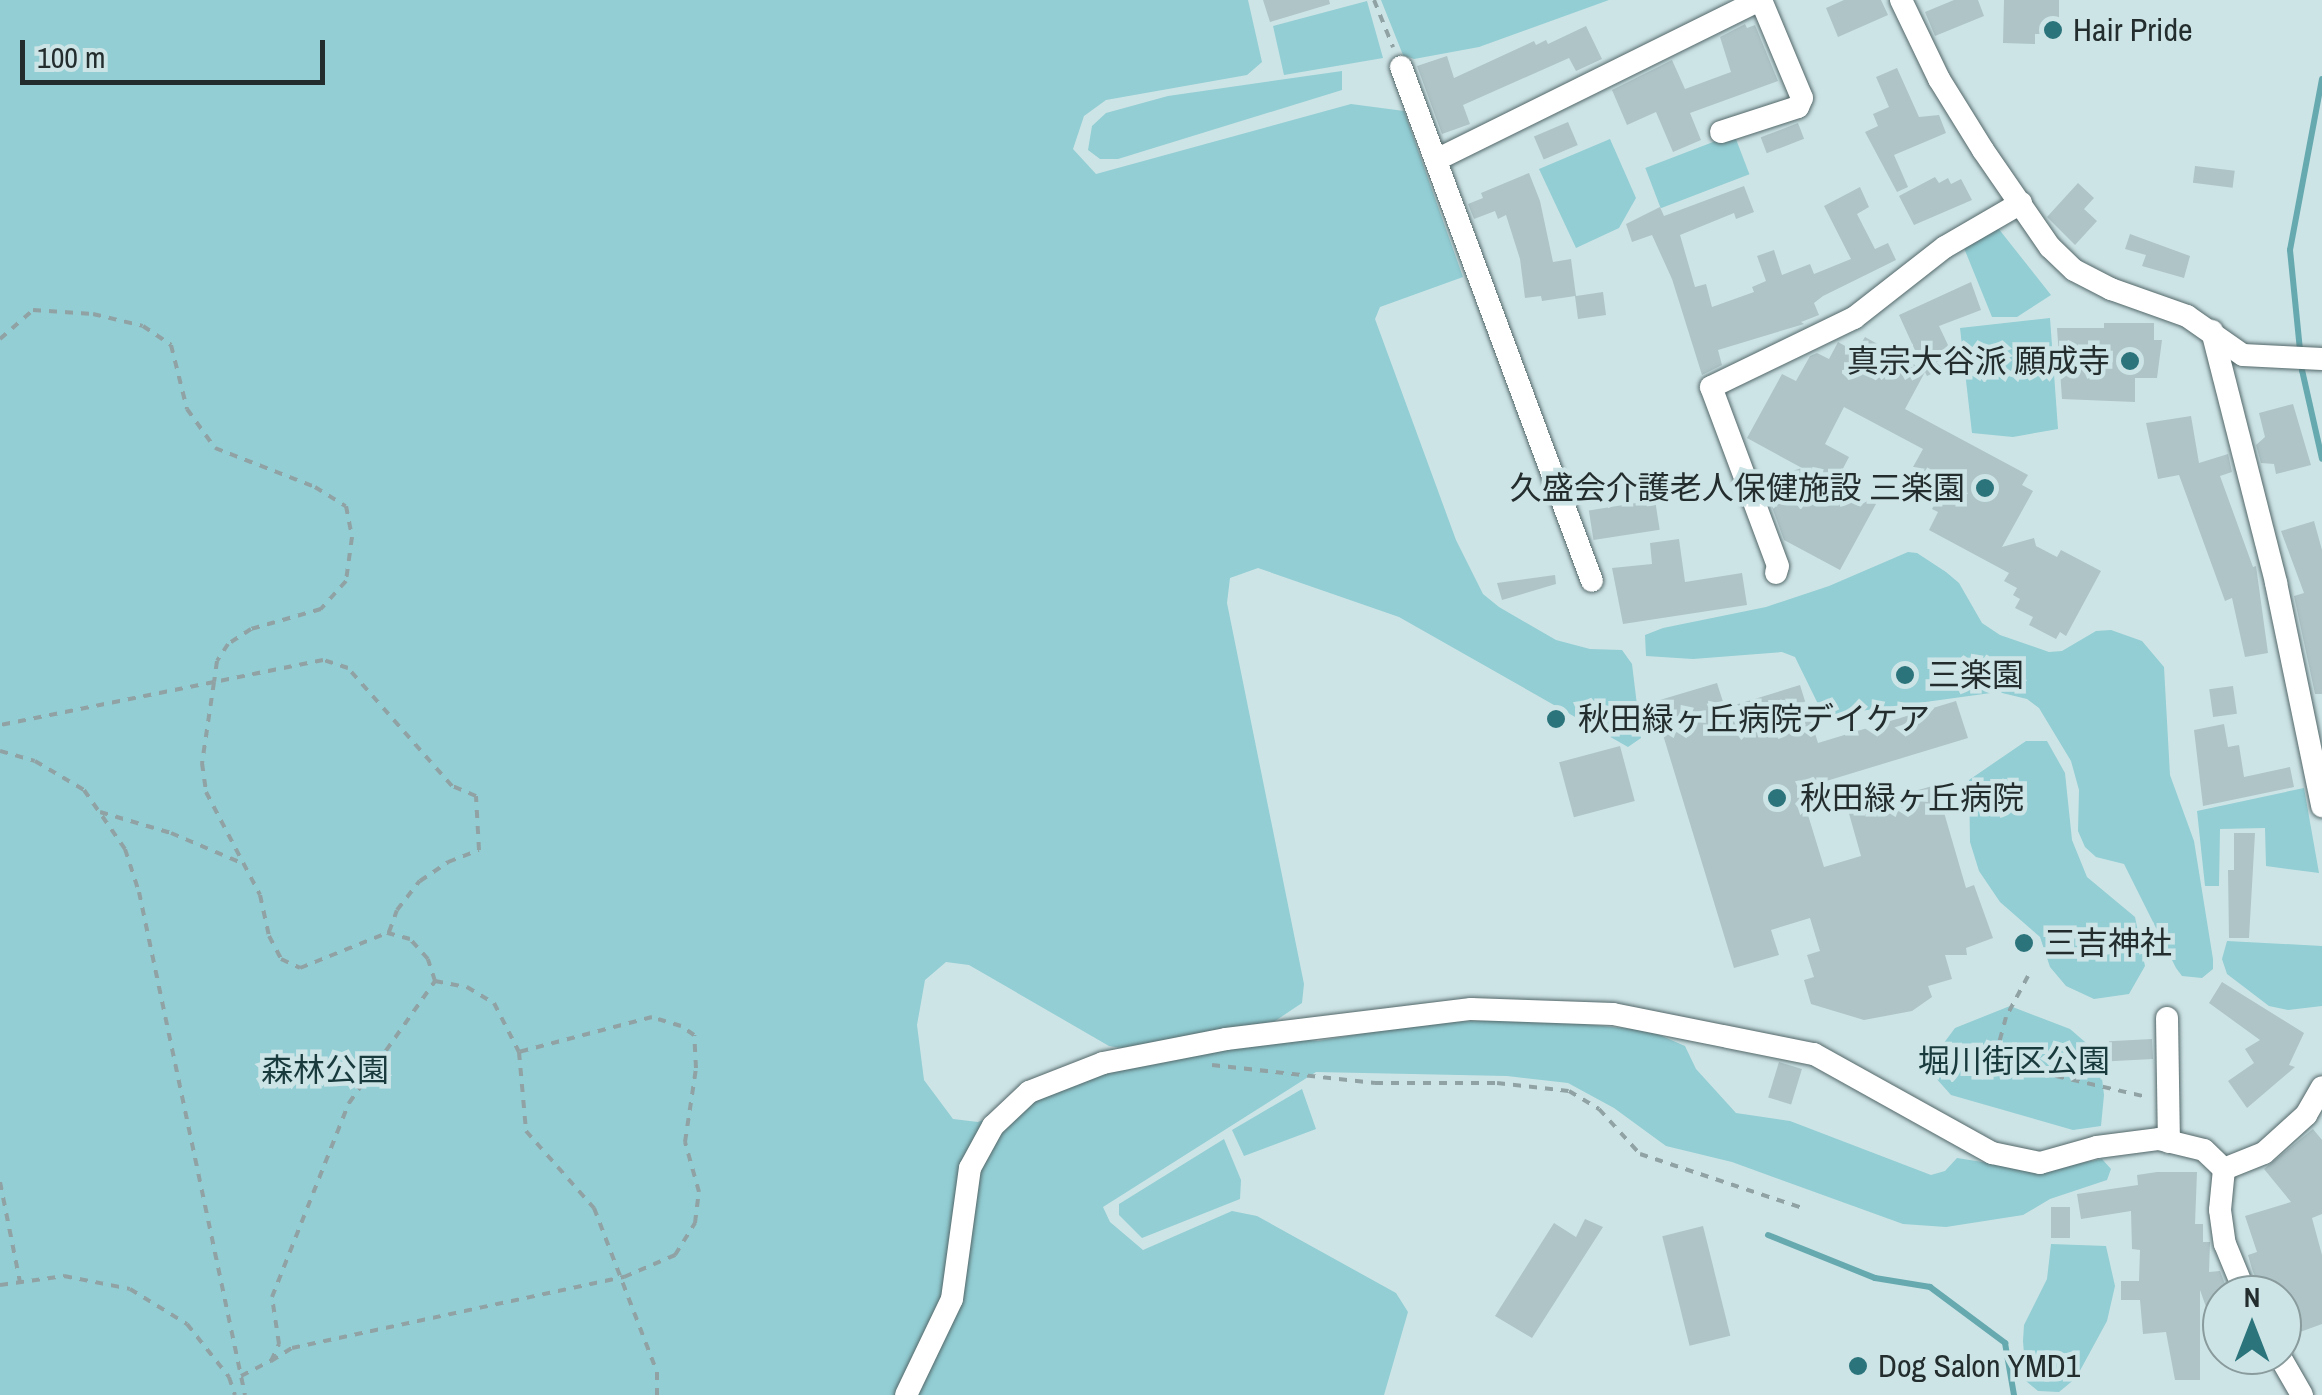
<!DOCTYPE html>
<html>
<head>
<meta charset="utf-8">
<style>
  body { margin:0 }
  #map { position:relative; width:2322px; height:1395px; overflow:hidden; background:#cde4e6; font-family:"Archivo Narrow","Noto Sans JP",sans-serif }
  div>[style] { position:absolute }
  .green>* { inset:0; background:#92ced4; transform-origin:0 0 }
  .stream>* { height:6px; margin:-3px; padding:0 3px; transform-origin:3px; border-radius:3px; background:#66aab0 }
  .building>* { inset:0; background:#aec4c7; transform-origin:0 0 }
  .path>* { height:4px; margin-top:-2px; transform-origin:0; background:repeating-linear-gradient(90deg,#90a2a4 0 8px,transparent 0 16px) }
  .roads { filter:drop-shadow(0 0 2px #536769) drop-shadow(0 0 2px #536769) }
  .minor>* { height:22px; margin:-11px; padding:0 11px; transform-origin:11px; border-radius:11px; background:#fff }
  .dots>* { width:28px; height:28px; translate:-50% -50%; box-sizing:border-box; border:5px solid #cde4e6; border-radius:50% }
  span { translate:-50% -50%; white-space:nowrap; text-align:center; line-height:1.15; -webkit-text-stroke:9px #cde4e6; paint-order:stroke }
  .poi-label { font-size:32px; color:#242d2e }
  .left { translate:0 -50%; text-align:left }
  .right { translate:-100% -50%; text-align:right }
  .park-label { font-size:32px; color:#183a3d }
  .north { position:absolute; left:2202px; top:1275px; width:100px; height:100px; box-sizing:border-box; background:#cde4e6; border:2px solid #899b9c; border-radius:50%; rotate:0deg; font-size:28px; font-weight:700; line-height:40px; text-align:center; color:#242d2e }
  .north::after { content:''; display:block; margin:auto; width:35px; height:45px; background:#2b747b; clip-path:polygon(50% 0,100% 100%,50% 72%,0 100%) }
  .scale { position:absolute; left:20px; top:40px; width:305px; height:45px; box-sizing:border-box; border:5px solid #242d2e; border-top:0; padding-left:12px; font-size:30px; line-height:35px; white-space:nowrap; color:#242d2e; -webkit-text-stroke:8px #cde4e6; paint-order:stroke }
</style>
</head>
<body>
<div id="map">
  <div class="green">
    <i style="clip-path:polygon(0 0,1248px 0,1262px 62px,1247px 75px,1106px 100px,1084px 116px,1073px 149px,1096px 174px,1351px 104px,1404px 111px,1463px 277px,1380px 307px,1375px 319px,1456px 540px,1483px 594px,1499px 607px,1556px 640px,1590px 649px,1622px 650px,1632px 664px,1641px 738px,1628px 747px,1399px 617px,1258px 568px,1230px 578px,1227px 603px,1304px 984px,1302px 1003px,1275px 1021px,1121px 1048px,1109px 1046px,969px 965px,946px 962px,925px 980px,917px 1025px,924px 1080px,953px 1119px,978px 1122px,1102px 1075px,1185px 1052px,1278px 1037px,1318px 1041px,1430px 1022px,1545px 1020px,1650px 1031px,1685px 1046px,1696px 1069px,1736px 1113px,1790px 1121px,1931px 1175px,1945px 1171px,1957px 1158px,2038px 1171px,2102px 1159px,2111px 1169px,2107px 1180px,2050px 1199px,2023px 1215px,1946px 1227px,1903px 1224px,1732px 1162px,1666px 1146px,1614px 1108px,1568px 1083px,1507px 1076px,1316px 1072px,1103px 1207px,1110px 1222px,1143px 1250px,1232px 1211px,1257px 1216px,1396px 1293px,1408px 1312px,1384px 1395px,0 1395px)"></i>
    <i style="clip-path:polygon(1381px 0,1609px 0,1479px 47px,1414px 59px,1403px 55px)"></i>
    <i style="clip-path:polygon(1367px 1px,1383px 58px,1284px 75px,1273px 26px)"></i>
    <i style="clip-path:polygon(1342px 71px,1342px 90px,1118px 159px,1100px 159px,1088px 150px,1092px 126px,1106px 113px,1168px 96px)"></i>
    <i style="left:1734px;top:134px;width:43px;height:95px;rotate:69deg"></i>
    <i style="clip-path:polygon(1610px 139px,1636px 198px,1619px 228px,1576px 248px,1539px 169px)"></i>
    <i style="clip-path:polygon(1998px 228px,2051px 295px,2017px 317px,1992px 317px,1964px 248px)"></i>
    <i style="clip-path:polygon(2050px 318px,2058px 429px,2013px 437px,1972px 433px,1960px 328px)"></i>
    <i style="clip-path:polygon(1908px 552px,1917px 553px,1946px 572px,1959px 583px,1982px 623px,2000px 635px,2049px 652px,2062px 651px,2096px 631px,2111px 630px,2142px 641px,2164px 667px,2170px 775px,2194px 841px,2213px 959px,2213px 969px,2202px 978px,2182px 976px,2176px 968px,2124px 864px,2096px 857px,2085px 847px,2078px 831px,2079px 790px,2071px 761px,2039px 708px,2027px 699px,1998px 692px,1831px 715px,1818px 704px,1795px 657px,1782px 652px,1693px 659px,1646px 656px,1645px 635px,1663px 628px,1766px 607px,1829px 586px)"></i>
    <i style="clip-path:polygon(2026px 741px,2047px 741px,2065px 773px,2072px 840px,2087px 877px,2135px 917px,2145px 966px,2129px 994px,2094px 999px,2066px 986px,2050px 967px,2040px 937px,2000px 902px,1979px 871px,1970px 842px,1969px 780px)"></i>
    <i style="clip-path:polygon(2304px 788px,2319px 873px,2266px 866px,2265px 828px,2220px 829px,2219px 886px,2205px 886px,2197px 811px)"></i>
    <i style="clip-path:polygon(2227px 941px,2322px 946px,2322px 1006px,2288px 1010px,2269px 1006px,2227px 974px,2222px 959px)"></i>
    <i style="clip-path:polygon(2010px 1006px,2070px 1029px,2099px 1054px,2104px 1095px,2101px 1126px,2073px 1130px,1951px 1095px,1926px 1067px,1955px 1028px)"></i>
    <i style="clip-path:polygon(1302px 1089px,1316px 1129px,1244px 1156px,1232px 1130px)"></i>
    <i style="clip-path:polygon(1224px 1139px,1241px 1180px,1240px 1199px,1142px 1238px,1119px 1215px,1119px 1204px)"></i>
    <i style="clip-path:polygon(2051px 1244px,2106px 1246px,2115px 1286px,2107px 1321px,2076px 1378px,2059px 1392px,2038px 1391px,2026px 1381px,2023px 1341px,2024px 1325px,2047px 1279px)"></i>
  </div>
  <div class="stream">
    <i style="left:2322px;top:79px;width:174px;rotate:100.6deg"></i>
    <i style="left:2290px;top:250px;width:121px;rotate:84.3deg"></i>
    <i style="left:2302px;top:370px;width:91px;rotate:77.3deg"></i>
    <i style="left:1768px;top:1235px;width:115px;rotate:21.9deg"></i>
    <i style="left:1875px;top:1278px;width:56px;rotate:9.3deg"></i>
    <i style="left:1930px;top:1287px;width:94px;rotate:36.7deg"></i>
    <i style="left:2005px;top:1343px;width:53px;rotate:80.2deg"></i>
  </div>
  <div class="building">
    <i style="clip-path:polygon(1263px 0,1329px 0,1330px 4px,1270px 22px)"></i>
    <i style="clip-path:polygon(1844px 0,1881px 0,1888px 15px,1838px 37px,1826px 8px)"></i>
    <i style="clip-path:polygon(1954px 0,1978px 0,1984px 16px,1935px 36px,1925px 12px)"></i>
    <i style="clip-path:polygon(2004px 0,2059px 0,2059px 34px,2035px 34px,2035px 44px,2003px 43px)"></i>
    <i style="clip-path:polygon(1745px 24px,1747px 28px,1755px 25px,1778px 81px,1690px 113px,1701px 140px,1673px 152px,1656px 112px,1627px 125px,1612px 90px,1672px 60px,1685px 89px,1731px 72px,1720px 37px)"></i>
    <i style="clip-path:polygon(1586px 26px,1602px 59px,1576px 71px,1569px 58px,1463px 105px,1470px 124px,1442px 134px,1417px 66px,1447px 56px,1454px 78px,1534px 41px,1536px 45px,1546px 40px,1548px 44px)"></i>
    <i style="clip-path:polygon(1897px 68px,1919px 117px,1939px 115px,1946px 133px,1894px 155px,1908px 187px,1897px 192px,1865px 132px,1878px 126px,1873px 114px,1889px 107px,1876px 77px)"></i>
    <i style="left:1568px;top:122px;width:25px;height:37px;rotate:67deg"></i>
    <i style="left:1798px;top:123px;width:17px;height:40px;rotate:69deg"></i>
    <i style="left:2195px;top:166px;width:40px;height:17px;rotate:7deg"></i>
    <i style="clip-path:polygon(1529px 173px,1540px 201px,1553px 262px,1571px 259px,1576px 296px,1603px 292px,1606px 315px,1578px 319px,1575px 296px,1542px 301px,1541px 296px,1525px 298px,1520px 259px,1506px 215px,1498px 219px,1495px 211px,1474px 219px,1468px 204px,1483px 198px,1481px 193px)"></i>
    <i style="clip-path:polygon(1935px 177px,1939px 183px,1948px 178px,1951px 184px,1961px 179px,1972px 200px,1914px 225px,1899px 196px)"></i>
    <i style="clip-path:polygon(2078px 183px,2094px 198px,2084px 209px,2097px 221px,2075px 245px,2047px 217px)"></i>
    <i style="clip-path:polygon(1744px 186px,1754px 212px,1736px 219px,1734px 213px,1680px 235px,1695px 287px,1706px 284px,1712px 307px,1754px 292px,1752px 287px,1766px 281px,1757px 256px,1774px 250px,1782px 275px,1810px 264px,1814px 274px,1851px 259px,1824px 206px,1860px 187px,1869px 207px,1857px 214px,1875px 249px,1888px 243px,1896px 260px,1823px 296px,1814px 303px,1819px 315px,1801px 322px,1804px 324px,1718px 350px,1722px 365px,1702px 375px,1672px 279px,1652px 235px,1632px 242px,1626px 224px,1660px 207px,1664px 216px)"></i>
    <i style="clip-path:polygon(2130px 234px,2190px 256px,2184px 278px,2142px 266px,2146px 255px,2125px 249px)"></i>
    <i style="clip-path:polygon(1971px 282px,1981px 310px,1939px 326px,1956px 362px,1927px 376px,1925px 372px,1905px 409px,2028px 475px,2022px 485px,2033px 491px,2002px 547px,2034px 538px,2036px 546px,2057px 557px,2061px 550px,2101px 571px,2066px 636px,2060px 632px,2056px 639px,2029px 625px,2033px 617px,2015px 608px,2020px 599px,2013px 595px,2017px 588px,2004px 581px,2009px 573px,1929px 530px,1938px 512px,1932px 509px,1945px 485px,1913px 467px,1923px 449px,1844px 407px,1825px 444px,1849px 457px,1836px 482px,1876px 504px,1840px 570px,1784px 540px,1762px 480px,1802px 468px,1747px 438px,1782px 374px,1796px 381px,1810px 356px,1817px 353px,1829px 359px,1838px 342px,1856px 352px,1865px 337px,1924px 370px,1899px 315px)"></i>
    <i style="clip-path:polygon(2104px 323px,2154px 323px,2154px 340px,2162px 340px,2157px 378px,2135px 378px,2135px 402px,2062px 399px,2057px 328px,2104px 328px)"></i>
    <i style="clip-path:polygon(2293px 404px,2311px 465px,2276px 474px,2274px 464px,2261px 463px,2256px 445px,2265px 437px,2259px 413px)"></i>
    <i style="clip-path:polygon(2191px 416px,2199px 463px,2228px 454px,2232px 472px,2220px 476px,2253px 567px,2256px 566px,2268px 653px,2245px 657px,2232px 598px,2225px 601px,2179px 475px,2158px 479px,2146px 423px)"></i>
    <i style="left:1655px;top:500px;width:30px;height:67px;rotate:81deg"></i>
    <i style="clip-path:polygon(2314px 521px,2322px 550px,2322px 694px,2315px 694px,2294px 596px,2304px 593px,2281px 531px)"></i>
    <i style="clip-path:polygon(1679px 539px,1685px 582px,1742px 573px,1747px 605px,1623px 624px,1612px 568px,1652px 564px,1650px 543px)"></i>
    <i style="clip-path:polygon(1555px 575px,1556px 584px,1502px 600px,1497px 583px)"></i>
    <i style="clip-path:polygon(1717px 683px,1725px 708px,1800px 685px,1818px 743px,1956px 701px,1968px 738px,1800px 789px,1824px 867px,1861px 856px,1848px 810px,1936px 785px,1966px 888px,1974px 885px,1993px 938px,1966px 948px,1967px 955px,1945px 955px,1952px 979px,1928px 986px,1932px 997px,1912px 1011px,1864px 1020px,1811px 1004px,1804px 980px,1814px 977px,1807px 955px,1820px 951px,1810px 918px,1771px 930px,1779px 955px,1734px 968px,1653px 702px)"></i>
    <i style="left:2233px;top:686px;width:28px;height:24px;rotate:82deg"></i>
    <i style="clip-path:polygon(2224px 724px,2228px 747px,2239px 745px,2244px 777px,2290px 767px,2294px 787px,2203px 806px,2194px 730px)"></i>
    <i style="left:1620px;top:746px;width:57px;height:63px;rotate:75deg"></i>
    <i style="clip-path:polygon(2234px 833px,2255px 833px,2249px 938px,2229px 938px,2228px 870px,2234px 870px)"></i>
    <i style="clip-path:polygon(2222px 982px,2304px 1033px,2289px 1065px,2295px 1067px,2247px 1108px,2228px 1081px,2254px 1063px,2245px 1049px,2260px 1040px,2209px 1003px)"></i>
    <i style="left:2152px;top:1039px;width:20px;height:43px;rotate:87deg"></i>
    <i style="left:1779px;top:1062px;width:24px;height:37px;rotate:17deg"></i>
    <i style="clip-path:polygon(2313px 1129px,2322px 1140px,2322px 1214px,2312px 1218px,2322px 1255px,2322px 1324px,2289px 1336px,2282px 1295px,2275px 1295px,2271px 1284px,2259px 1287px,2252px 1269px,2248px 1255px,2257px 1252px,2245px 1216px,2291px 1202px,2264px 1169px)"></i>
    <i style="clip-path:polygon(2157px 1172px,2197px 1172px,2195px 1224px,2203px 1224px,2203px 1242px,2210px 1242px,2209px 1272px,2220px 1271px,2227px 1289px,2228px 1295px,2222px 1295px,2220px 1346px,2200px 1290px,2200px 1380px,2175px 1380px,2166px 1332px,2143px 1334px,2140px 1300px,2121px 1300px,2121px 1281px,2139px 1281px,2140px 1250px,2132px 1249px,2131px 1211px,2081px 1219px,2077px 1194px,2138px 1185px,2137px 1175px)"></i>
    <i style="left:2051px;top:1207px;width:19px;height:31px"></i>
    <i style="clip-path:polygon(1585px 1219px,1603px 1227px,1532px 1338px,1495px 1316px,1554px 1223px,1576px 1237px)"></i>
    <i style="left:1703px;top:1226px;width:113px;height:42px;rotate:76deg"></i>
  </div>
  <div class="path">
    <i style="left:1374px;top:0;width:51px;rotate:68deg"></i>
    <i style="left:0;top:339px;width:44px;rotate:-41.3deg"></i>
    <i style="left:33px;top:310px;width:60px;rotate:3.8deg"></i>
    <i style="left:93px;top:314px;width:51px;rotate:13.5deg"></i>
    <i style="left:143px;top:326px;width:34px;rotate:34deg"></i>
    <i style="left:171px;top:345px;width:66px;rotate:76deg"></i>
    <i style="left:187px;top:409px;width:48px;rotate:54.3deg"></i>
    <i style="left:215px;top:448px;width:107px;rotate:21.3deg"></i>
    <i style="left:315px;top:487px;width:36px;rotate:32deg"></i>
    <i style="left:346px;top:506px;width:32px;rotate:79deg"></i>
    <i style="left:352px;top:537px;width:44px;rotate:97.8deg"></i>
    <i style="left:346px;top:581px;width:38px;rotate:132deg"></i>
    <i style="left:321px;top:609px;width:73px;rotate:164.1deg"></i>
    <i style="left:251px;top:629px;width:27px;rotate:147deg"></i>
    <i style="left:228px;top:644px;width:20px;rotate:123deg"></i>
    <i style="left:217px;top:661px;width:21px;rotate:98deg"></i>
    <i style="left:214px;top:682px;width:82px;rotate:98.4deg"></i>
    <i style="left:202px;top:763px;width:29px;rotate:82deg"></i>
    <i style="left:206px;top:792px;width:116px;rotate:62.3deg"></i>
    <i style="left:260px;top:895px;width:42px;rotate:77.6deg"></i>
    <i style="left:269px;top:936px;width:26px;rotate:62deg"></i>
    <i style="left:281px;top:959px;width:21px;rotate:25deg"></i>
    <i style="left:300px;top:968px;width:96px;rotate:-22deg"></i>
    <i style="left:389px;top:932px;width:23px;rotate:-70deg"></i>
    <i style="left:397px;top:910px;width:37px;rotate:-52deg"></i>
    <i style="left:420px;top:881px;width:34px;rotate:-34deg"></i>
    <i style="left:448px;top:862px;width:33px;rotate:-21deg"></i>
    <i style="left:479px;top:850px;width:54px;rotate:-93.2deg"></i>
    <i style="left:476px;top:796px;width:26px;rotate:-157deg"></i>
    <i style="left:452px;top:786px;width:157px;rotate:-131.4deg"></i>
    <i style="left:348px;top:668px;width:26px;rotate:-162deg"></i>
    <i style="left:323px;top:660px;width:111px;rotate:168.6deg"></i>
    <i style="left:214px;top:682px;width:218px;rotate:168.6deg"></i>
    <i style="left:0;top:751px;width:36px;rotate:16deg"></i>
    <i style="left:35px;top:761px;width:57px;rotate:30.6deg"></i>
    <i style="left:84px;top:790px;width:72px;rotate:55.2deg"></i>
    <i style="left:125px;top:849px;width:45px;rotate:72deg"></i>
    <i style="left:139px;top:892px;width:514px;rotate:78.1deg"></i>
    <i style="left:100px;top:812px;width:74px;rotate:16.5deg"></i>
    <i style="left:171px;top:833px;width:79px;rotate:23deg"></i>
    <i style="left:2028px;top:976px;width:47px;rotate:118.2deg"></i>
    <i style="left:2006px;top:1017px;width:34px;rotate:105deg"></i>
    <i style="left:1997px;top:1050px;width:16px;rotate:38deg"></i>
    <i style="left:2010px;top:1060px;width:49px;rotate:19.2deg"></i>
    <i style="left:2056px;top:1076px;width:93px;rotate:13deg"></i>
    <i style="left:435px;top:981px;width:33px;rotate:11deg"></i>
    <i style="left:467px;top:987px;width:31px;rotate:31deg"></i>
    <i style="left:494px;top:1003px;width:55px;rotate:63deg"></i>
    <i style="left:519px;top:1052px;width:79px;rotate:84.9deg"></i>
    <i style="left:526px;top:1131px;width:103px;rotate:48.6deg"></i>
    <i style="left:594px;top:1208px;width:176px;rotate:69deg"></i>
    <i style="left:657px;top:1372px;width:23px;rotate:90deg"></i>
    <i style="left:1212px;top:1065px;width:164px;rotate:6.3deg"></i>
    <i style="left:1375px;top:1083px;width:122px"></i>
    <i style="left:1497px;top:1083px;width:72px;rotate:6.3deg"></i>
    <i style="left:1569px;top:1091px;width:35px;rotate:31deg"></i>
    <i style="left:1599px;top:1109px;width:61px;rotate:47.7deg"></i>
    <i style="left:1640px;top:1154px;width:174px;rotate:18.4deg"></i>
    <i style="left:0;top:1182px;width:102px;rotate:78.7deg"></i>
    <i style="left:0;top:1285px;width:65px;rotate:-8deg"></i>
    <i style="left:64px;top:1276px;width:67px;rotate:11.1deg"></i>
    <i style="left:130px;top:1289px;width:67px;rotate:31.6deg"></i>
    <i style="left:187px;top:1324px;width:68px;rotate:51.6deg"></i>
    <i style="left:229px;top:1377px;width:19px;rotate:72deg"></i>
    <i style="left:271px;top:1361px;width:25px;rotate:-32deg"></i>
    <i style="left:292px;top:1348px;width:340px;rotate:-12.1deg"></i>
    <i style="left:624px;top:1277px;width:56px;rotate:-23.3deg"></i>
    <i style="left:675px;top:1255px;width:38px;rotate:-58deg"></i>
    <i style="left:695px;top:1223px;width:31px;rotate:-83deg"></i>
    <i style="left:699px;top:1192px;width:52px;rotate:-105.6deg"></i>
    <i style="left:685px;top:1142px;width:75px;rotate:-81.5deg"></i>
    <i style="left:696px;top:1068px;width:33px;rotate:-93deg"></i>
    <i style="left:694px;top:1035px;width:16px;rotate:-145deg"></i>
    <i style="left:681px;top:1026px;width:30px;rotate:-163deg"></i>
    <i style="left:652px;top:1017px;width:138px;rotate:165.3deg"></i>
    <i style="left:241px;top:1376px;width:34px;rotate:-27deg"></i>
    <i style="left:271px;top:1361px;width:19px;rotate:-65deg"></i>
    <i style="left:279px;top:1344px;width:48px;rotate:-98.5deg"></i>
    <i style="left:272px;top:1297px;width:209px;rotate:-68.4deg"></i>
    <i style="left:349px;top:1103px;width:149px;rotate:-54.8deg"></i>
    <i style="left:435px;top:981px;width:23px;rotate:-108deg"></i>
    <i style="left:428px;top:959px;width:27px;rotate:-132deg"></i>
    <i style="left:410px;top:939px;width:24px;rotate:-165deg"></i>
  </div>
  <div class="roads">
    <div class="minor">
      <i style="left:1901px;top:0;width:88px;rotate:64.3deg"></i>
      <i style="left:1939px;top:79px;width:84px;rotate:58.2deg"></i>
      <i style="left:1983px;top:150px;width:118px;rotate:55.4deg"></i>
      <i style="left:2050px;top:247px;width:33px;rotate:44deg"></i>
      <i style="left:2074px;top:270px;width:42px;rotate:27.2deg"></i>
      <i style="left:2111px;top:289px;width:81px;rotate:19.6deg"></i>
      <i style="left:2187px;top:316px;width:68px;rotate:34.9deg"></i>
      <i style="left:2243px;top:355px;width:79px;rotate:2.9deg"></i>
      <i style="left:1401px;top:67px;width:548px;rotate:69.62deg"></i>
      <i style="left:1721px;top:132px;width:81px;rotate:-18deg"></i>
      <i style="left:1798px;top:107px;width:10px;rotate:-66deg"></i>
      <i style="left:1802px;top:98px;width:106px;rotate:-112.7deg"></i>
      <i style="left:1438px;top:159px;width:359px;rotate:-26.3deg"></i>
      <i style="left:2212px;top:331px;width:260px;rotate:75.7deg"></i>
      <i style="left:2276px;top:583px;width:228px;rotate:78.3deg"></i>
      <i style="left:1776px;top:573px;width:7px;rotate:-74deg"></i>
      <i style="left:1778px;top:566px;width:191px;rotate:-110.5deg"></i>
      <i style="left:1711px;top:387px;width:159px;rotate:-25.8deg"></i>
      <i style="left:1854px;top:318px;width:115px;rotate:-38deg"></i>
      <i style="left:1945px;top:247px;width:88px;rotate:-30.1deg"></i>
      <i style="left:2167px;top:1018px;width:124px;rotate:89.1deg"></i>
      <i style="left:2224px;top:1169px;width:43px;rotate:-21.8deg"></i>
      <i style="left:2264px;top:1153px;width:57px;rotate:-42.1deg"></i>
      <i style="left:2306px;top:1115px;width:32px;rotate:-60deg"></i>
      <i style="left:2224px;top:1169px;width:41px;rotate:95.6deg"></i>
      <i style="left:2220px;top:1210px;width:34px;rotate:82deg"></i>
      <i style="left:2225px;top:1244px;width:55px;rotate:67.6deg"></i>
      <i style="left:2279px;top:1355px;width:46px;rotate:60.1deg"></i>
      <i style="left:906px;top:1395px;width:106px;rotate:-64.4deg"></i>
      <i style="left:952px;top:1299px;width:132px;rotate:-82.2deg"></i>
      <i style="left:970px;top:1168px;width:48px;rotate:-61.3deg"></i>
      <i style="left:993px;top:1126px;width:50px;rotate:-43.4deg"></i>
      <i style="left:1029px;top:1092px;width:79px;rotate:-21.4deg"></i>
      <i style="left:1103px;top:1063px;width:125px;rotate:-11deg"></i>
      <i style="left:1226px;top:1039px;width:247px;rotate:-7deg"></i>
      <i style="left:1471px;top:1009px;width:142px;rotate:2deg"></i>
      <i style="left:1613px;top:1014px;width:205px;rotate:11.3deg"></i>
      <i style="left:1814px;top:1054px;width:204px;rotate:29.1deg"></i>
      <i style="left:1992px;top:1153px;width:49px;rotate:11.8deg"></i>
      <i style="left:2040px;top:1163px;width:59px;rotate:-15.7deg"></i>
      <i style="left:2097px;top:1147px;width:63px;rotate:-7.4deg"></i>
      <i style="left:2159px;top:1139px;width:46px;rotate:13.7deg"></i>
      <i style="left:2204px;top:1150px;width:28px;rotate:44deg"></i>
    </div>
  </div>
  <div class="dots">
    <i style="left:2053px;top:30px;background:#2b747b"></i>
    <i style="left:2130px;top:361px;background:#2b747b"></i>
    <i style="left:1985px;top:488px;background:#2b747b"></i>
    <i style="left:1905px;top:675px;background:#2b747b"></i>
    <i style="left:1556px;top:719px;background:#2b747b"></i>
    <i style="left:1777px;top:798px;background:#2b747b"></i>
    <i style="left:2024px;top:943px;background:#2b747b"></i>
    <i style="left:1858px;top:1366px;background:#2b747b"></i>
  </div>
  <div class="poi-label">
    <span class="left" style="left:2073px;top:30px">Hair Pride</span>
    <span class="right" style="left:2110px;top:361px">真宗大谷派 願成寺</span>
    <span class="right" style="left:1965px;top:488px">久盛会介護老人保健施設 三楽園</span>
    <span class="left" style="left:1928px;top:675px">三楽園</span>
    <span class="left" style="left:1578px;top:719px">秋田緑ヶ丘病院デイケア</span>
    <span class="left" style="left:1800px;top:798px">秋田緑ヶ丘病院</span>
    <span class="left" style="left:2044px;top:943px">三吉神社</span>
    <span class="left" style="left:1878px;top:1366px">Dog Salon YMD1</span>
  </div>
  <div class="park-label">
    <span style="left:2014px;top:1061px">堀川街区公園</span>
    <span style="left:325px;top:1070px">森林公園</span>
  </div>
  <div class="north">N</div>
  <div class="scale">100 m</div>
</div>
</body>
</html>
